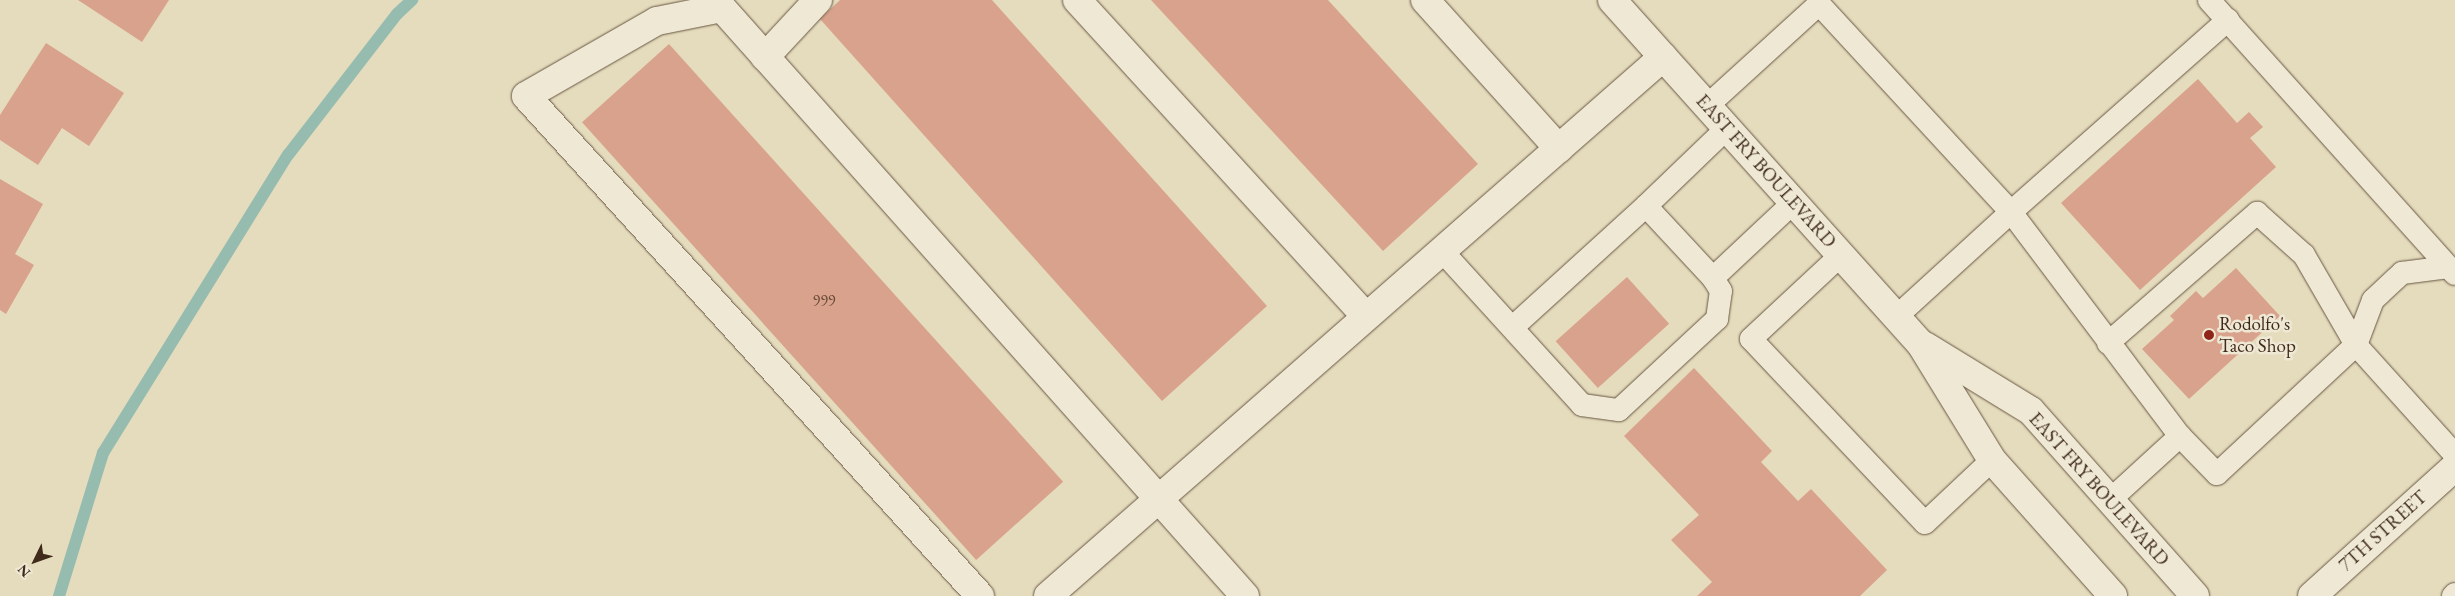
<!DOCTYPE html>
<html>
<head>
<meta charset="utf-8">
<style>
  body { margin:0 }
  #map { position:relative; width:2455px; height:596px; overflow:hidden; background:#e5dcbd; font-family:"EB Garamond",serif }
  div>[style] { position:absolute }
  .stream>* { height:12px; margin:-6px; padding:0 6px; transform-origin:6px; border-radius:6px; background:#96bcb0 }
  .building>* { inset:0; background:#d9a28c; transform-origin:0 0 }
  .roads { filter:drop-shadow(0 0 1px #695744) drop-shadow(0 0 1px #695744) }
  .service>* { height:22px; margin:-11px; padding:0 11px; transform-origin:11px; border-radius:11px; background:#eee8d4 }
  .minor>* { height:28px; margin:-14px; padding:0 14px; transform-origin:14px; border-radius:14px; background:#eee8d4 }
  .secondary>* { height:28px; margin:-14px; padding:0 14px; transform-origin:14px; border-radius:14px; background:#eee8d4 }
  .dots>* { width:14px; height:14px; translate:-50% -50%; box-sizing:border-box; border:2px solid #eee8d4; border-radius:50% }
  span { translate:-50% -50%; white-space:nowrap; text-align:center; line-height:1.15; -webkit-text-stroke:5px #eee8d4; paint-order:stroke }
  .number-label { font-size:16px; color:#664937 }
  .number-label span { -webkit-text-stroke-width:0 }
  .street-label { font-size:19px; color:#402b1b }
  .poi-label { font-size:19px; color:#402b1b }
  .left { translate:0 -50%; text-align:left }
  .north { position:absolute; left:10px; top:536px; width:50px; height:50px; -webkit-text-stroke:4px #eee8d4; paint-order:stroke; rotate:228deg; font-size:14px; font-weight:700; line-height:20px; text-align:center; color:#402b1b }
  .north::after { content:''; display:block; margin:auto; width:18px; height:22px; background:#402b1b; clip-path:polygon(50% 0,100% 100%,50% 72%,0 100%) }
</style>
</head>
<body>
<div id="map">
  <div class="stream">
    <i style="left:59px;top:596px;width:150px;rotate:-72.9deg"></i>
    <i style="left:103px;top:453px;width:351px;rotate:-58.2deg"></i>
    <i style="left:288px;top:155px;width:178px;rotate:-52.3deg"></i>
    <i style="left:397px;top:14px;width:21px;rotate:-43deg"></i>
  </div>
  <div class="building">
    <i style="clip-path:polygon(78px 0,169px 0,142px 42px)"></i>
    <i style="clip-path:polygon(840px 0,992px 0,1267px 306px,1162px 401px,820px 19px)"></i>
    <i style="clip-path:polygon(1151px 0,1328px 0,1478px 164px,1383px 251px)"></i>
    <i style="clip-path:polygon(46px 43px,124px 93px,89px 146px,62px 128px,38px 165px,0 140px,0 115px)"></i>
    <i style="left:669px;top:44px;width:589px;height:117px;rotate:48deg"></i>
    <i style="clip-path:polygon(2198px 79px,2237px 123px,2249px 112px,2263px 127px,2250px 138px,2276px 167px,2140px 290px,2061px 203px)"></i>
    <i style="clip-path:polygon(0 179px,43px 204px,15px 254px,34px 265px,6px 314px,0 310px)"></i>
    <i style="clip-path:polygon(2236px 268px,2280px 316px,2189px 399px,2142px 349px,2174px 320px,2170px 316px,2196px 291px,2203px 298px)"></i>
    <i style="left:1627px;top:277px;width:63px;height:96px;rotate:48deg"></i>
    <i style="clip-path:polygon(1694px 368px,1772px 451px,1761px 462px,1798px 501px,1811px 489px,1887px 570px,1860px 596px,1697px 596px,1712px 582px,1671px 540px,1699px 515px,1624px 436px)"></i>
  </div>
  <div class="roads">
    <div class="service">
      <i style="left:2209px;top:0;width:368px;rotate:48.1deg"></i>
      <i style="left:1707px;top:106px;width:151px;rotate:-42.3deg"></i>
      <i style="left:1819px;top:4px;width:283px;rotate:47.3deg"></i>
      <i style="left:2011px;top:212px;width:290px;rotate:-41.5deg"></i>
      <i style="left:1646px;top:206px;width:112px;rotate:-43.9deg"></i>
      <i style="left:1442px;top:251px;width:208px;rotate:47.7deg"></i>
      <i style="left:1582px;top:405px;width:37px;rotate:8deg"></i>
      <i style="left:1619px;top:410px;width:134px;rotate:-42.9deg"></i>
      <i style="left:1717px;top:319px;width:28px;rotate:-82deg"></i>
      <i style="left:1721px;top:291px;width:15px;rotate:-122deg"></i>
      <i style="left:1841px;top:255px;width:123px;rotate:137deg"></i>
      <i style="left:1751px;top:339px;width:253px;rotate:46.6deg"></i>
      <i style="left:1925px;top:523px;width:92px;rotate:-43.2deg"></i>
      <i style="left:1896px;top:317px;width:156px;rotate:-42.4deg"></i>
      <i style="left:2011px;top:212px;width:281px;rotate:53deg"></i>
      <i style="left:1513px;top:327px;width:180px;rotate:-42.3deg"></i>
      <i style="left:1646px;top:206px;width:98px;rotate:47.1deg"></i>
      <i style="left:1713px;top:278px;width:110px;rotate:-43.2deg"></i>
      <i style="left:2108px;top:343px;width:198px;rotate:-41.1deg"></i>
      <i style="left:2257px;top:213px;width:63px;rotate:41.8deg"></i>
      <i style="left:2304px;top:255px;width:104px;rotate:60deg"></i>
      <i style="left:2356px;top:345px;width:48px;rotate:-69.3deg"></i>
      <i style="left:2373px;top:300px;width:40px;rotate:-43deg"></i>
      <i style="left:2402px;top:273px;width:47px;rotate:-7.3deg"></i>
      <i style="left:2110px;top:500px;width:95px;rotate:-42.4deg"></i>
      <i style="left:2180px;top:436px;width:53px;rotate:45.8deg"></i>
      <i style="left:2217px;top:474px;width:190px;rotate:-42.9deg"></i>
      <i style="left:2356px;top:345px;width:148px;rotate:48deg"></i>
      <i style="left:2453px;top:596px;width:3px;rotate:-45deg"></i>
    </div>
    <div class="minor">
      <i style="left:1077px;top:0;width:428px;rotate:47.6deg"></i>
      <i style="left:1425px;top:0;width:200px;rotate:48deg"></i>
      <i style="left:765px;top:57px;width:78px;rotate:-47.1deg"></i>
      <i style="left:980px;top:596px;width:675px;rotate:-132.24deg"></i>
      <i style="left:526px;top:96px;width:151px;rotate:-29.8deg"></i>
      <i style="left:657px;top:21px;width:66px;rotate:-11.3deg"></i>
      <i style="left:722px;top:8px;width:787px;rotate:48.35deg"></i>
      <i style="left:1048px;top:596px;width:818px;rotate:-41.23deg"></i>
    </div>
    <div class="secondary">
      <i style="left:1612px;top:0;width:461px;rotate:48.1deg"></i>
      <i style="left:1920px;top:343px;width:137px;rotate:58.4deg"></i>
      <i style="left:1992px;top:460px;width:182px;rotate:48.3deg"></i>
      <i style="left:1925px;top:346px;width:124px;rotate:31.5deg"></i>
      <i style="left:2031px;top:411px;width:247px;rotate:48.4deg"></i>
      <i style="left:2312px;top:596px;width:193px;rotate:-42.1deg"></i>
    </div>
  </div>
  <div class="dots">
    <i style="left:2209px;top:335px;background:#8f2418"></i>
  </div>
  <div class="number-label">
    <span style="left:824px;top:301px">999</span>
  </div>
  <div class="street-label">
    <span style="left:1766px;top:171px;rotate:48deg">EAST FRY BOULEVARD</span>
    <span style="left:2099px;top:489px;rotate:48deg">EAST FRY BOULEVARD</span>
    <span style="left:2383px;top:531px;rotate:-42deg">7TH STREET</span>
  </div>
  <div class="poi-label">
    <span class="left" style="left:2219px;top:335px">Rodolfo's<br>Taco Shop</span>
  </div>
  <div class="north">N</div>
</div>
</body>
</html>
